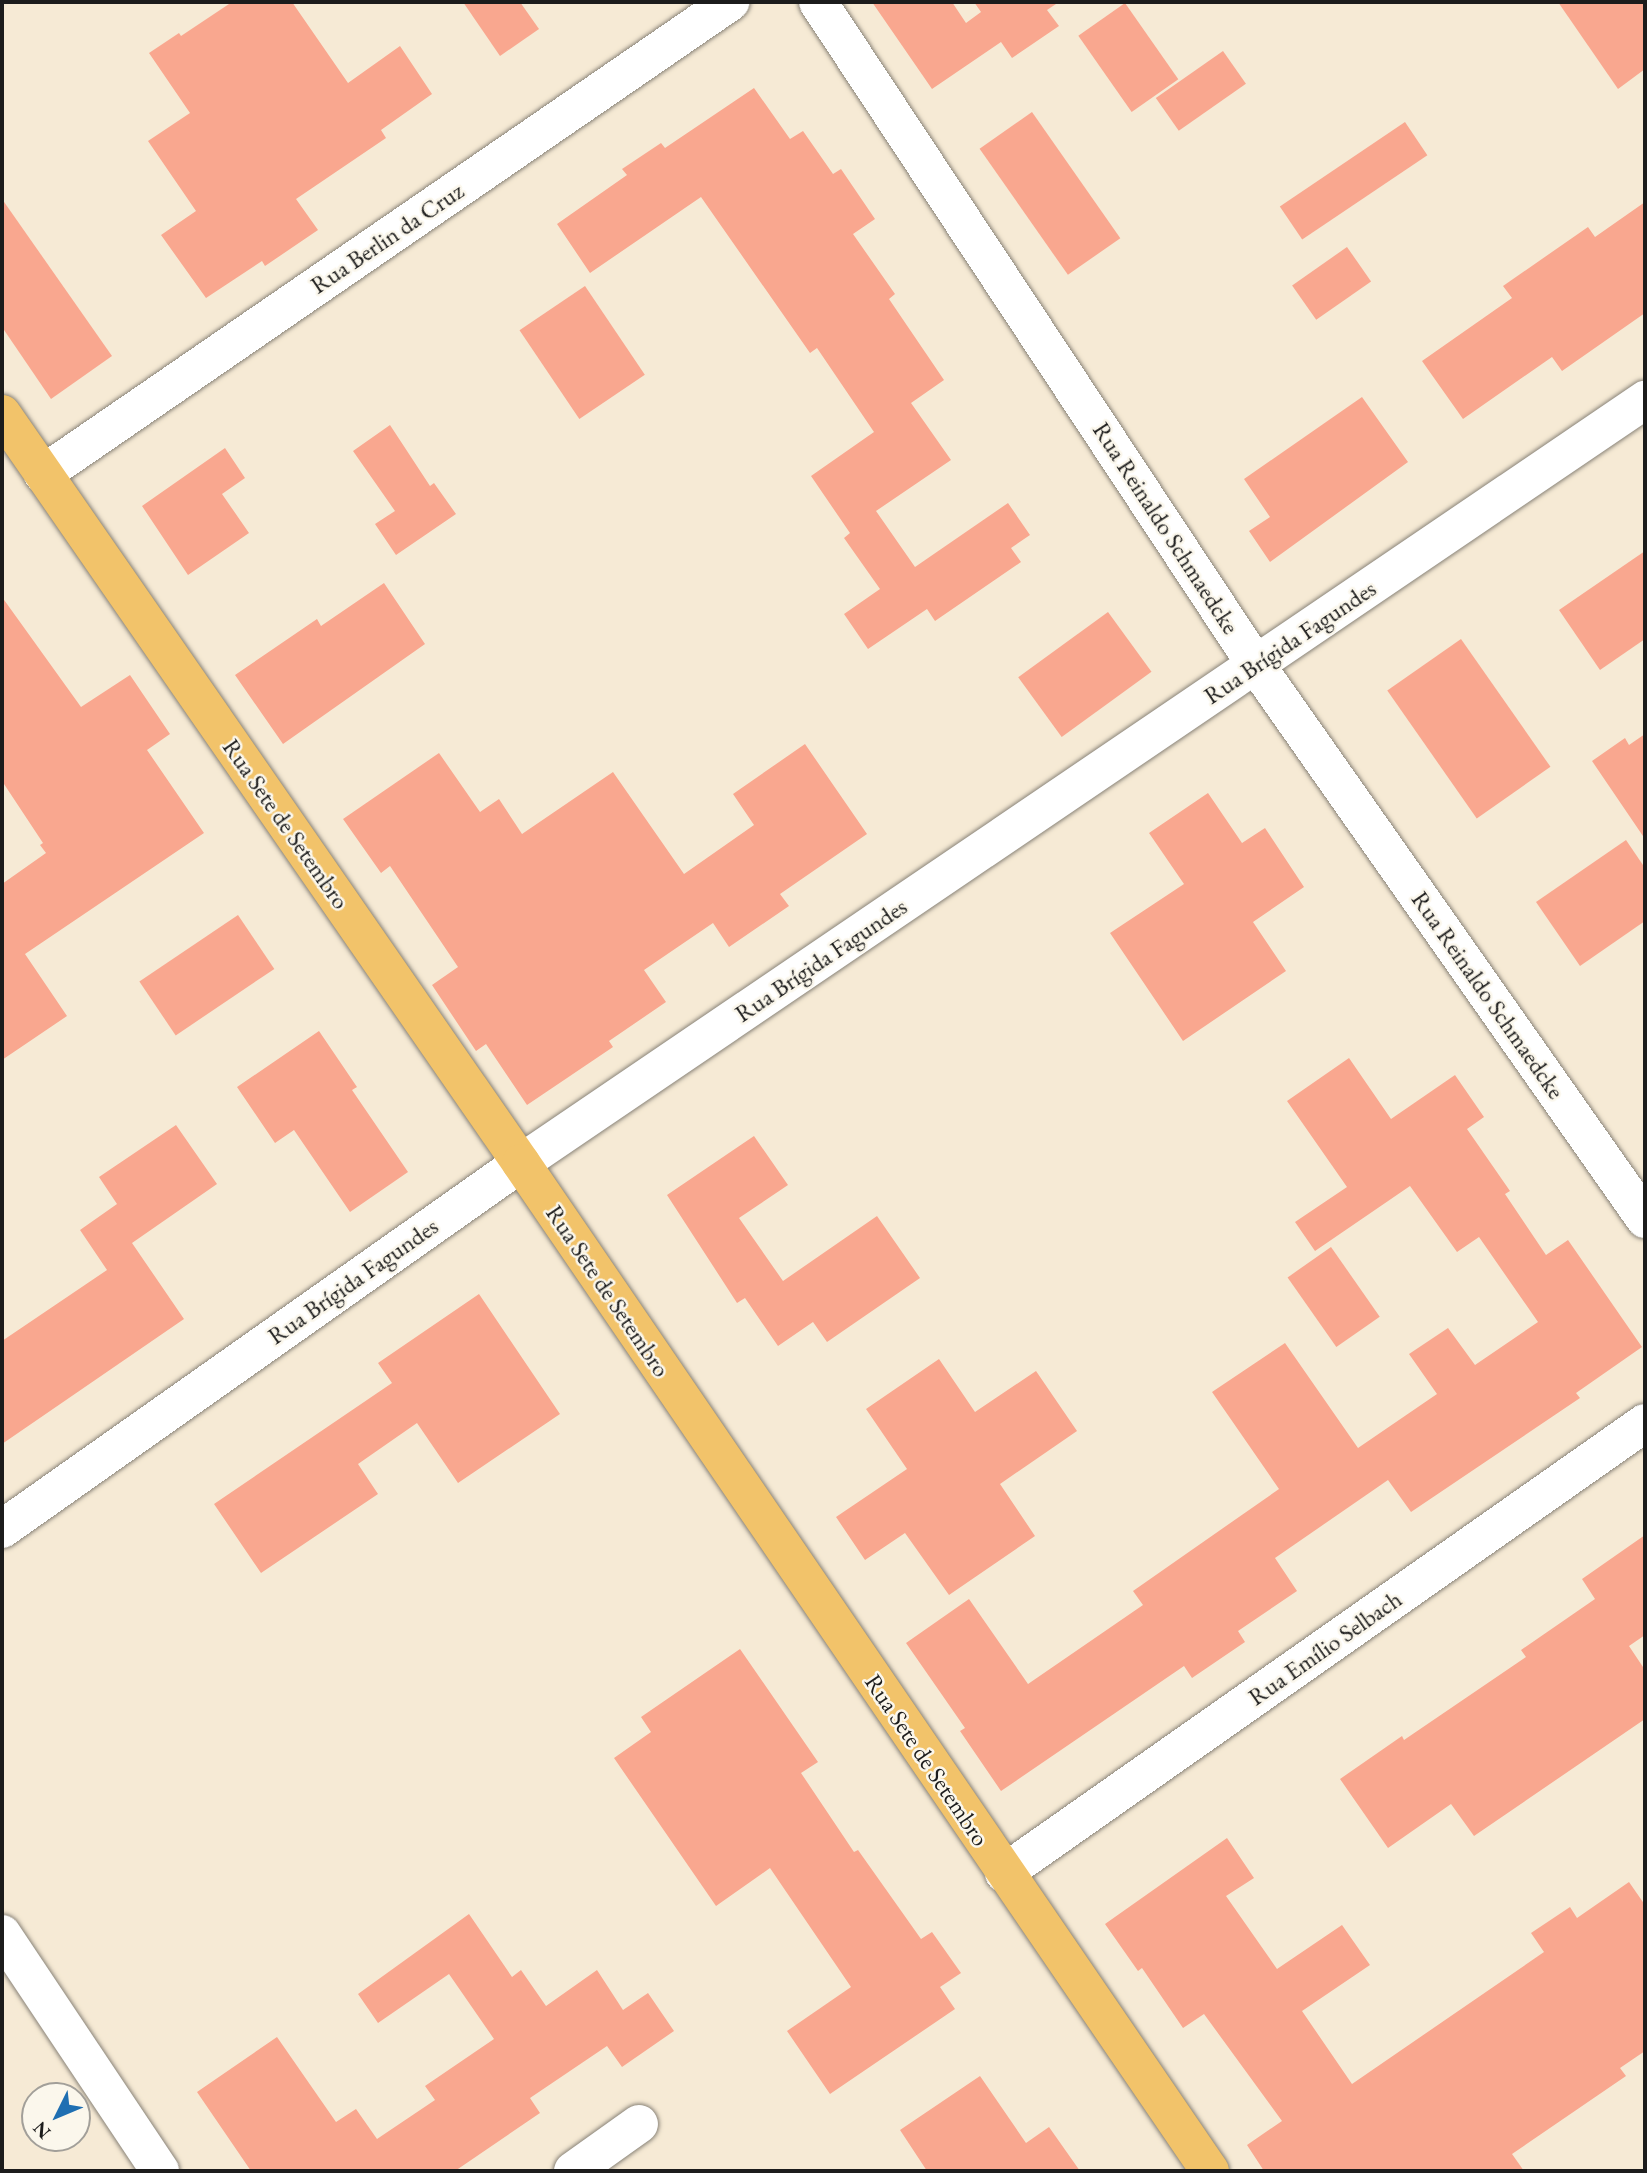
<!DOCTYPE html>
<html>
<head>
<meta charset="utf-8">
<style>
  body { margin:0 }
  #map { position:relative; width:1647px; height:2173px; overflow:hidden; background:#f6ead5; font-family:"EB Garamond",serif }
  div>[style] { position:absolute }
  .building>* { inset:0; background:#f9a78f; transform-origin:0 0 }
  .roads { filter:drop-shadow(0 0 2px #898378) drop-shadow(0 0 2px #898378) }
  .minor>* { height:38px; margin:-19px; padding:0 19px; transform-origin:19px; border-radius:19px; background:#fff }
  .major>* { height:38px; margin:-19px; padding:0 19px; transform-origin:19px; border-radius:19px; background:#f2c36a }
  span { translate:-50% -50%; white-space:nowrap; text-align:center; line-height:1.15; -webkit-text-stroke:5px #fbf7ec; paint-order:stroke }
  .street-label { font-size:24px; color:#1c1c1c }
  .frame { position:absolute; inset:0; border:4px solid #1c1c1c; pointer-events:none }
  .north { position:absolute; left:21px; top:2082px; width:70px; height:70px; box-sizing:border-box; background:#fbf7ec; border:2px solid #a29f99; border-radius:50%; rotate:227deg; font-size:19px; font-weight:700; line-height:28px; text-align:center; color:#1c1c1c }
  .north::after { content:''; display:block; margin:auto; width:24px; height:32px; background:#1f6fb2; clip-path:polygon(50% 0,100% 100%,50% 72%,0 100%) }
</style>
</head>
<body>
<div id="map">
  <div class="building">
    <i style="clip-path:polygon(232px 2px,292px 2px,348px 83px,400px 46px,432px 94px,381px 130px,386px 138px,296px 199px,318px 230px,265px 266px,262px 261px,206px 298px,161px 235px,196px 211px,148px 141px,190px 113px,149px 53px,179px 33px,181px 36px)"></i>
    <i style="clip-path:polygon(463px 2px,520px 2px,539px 29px,500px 56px)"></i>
    <i style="clip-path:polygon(872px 2px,952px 2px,966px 23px,981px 12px,974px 2px,1059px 2px,1047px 10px,1059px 26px,1012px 58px,1001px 42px,932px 89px)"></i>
    <i style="clip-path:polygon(1558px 2px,1645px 2px,1645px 69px,1618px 89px)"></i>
    <i style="left:1125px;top:3px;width:93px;height:57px;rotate:55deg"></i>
    <i style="left:1223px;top:51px;width:40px;height:82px;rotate:55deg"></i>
    <i style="clip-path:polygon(754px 88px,790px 139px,803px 131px,833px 174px,841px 169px,875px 219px,853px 234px,895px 294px,889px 299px,944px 380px,911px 403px,951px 460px,876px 511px,915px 567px,1008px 503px,1030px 535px,1011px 548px,1021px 562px,935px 621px,927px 609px,868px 649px,844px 614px,880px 589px,844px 538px,850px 533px,811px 476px,874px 432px,817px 348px,810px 353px,701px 197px,590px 273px,557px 224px,627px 175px,622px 169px,661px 143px,665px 148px)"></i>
    <i style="left:1032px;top:112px;width:154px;height:64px;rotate:55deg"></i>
    <i style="left:1405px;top:122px;width:40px;height:151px;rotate:56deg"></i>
    <i style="clip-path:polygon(2px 199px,112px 356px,51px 399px,2px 327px)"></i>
    <i style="clip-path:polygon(1645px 202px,1645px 313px,1562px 371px,1552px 357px,1463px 419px,1422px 361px,1512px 298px,1503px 286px,1588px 227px,1595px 237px)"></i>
    <i style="left:1347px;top:247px;width:42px;height:67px;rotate:55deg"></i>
    <i style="left:585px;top:286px;width:107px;height:79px;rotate:56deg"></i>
    <i style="clip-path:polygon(1362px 397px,1408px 462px,1270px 562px,1249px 531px,1270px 517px,1244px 479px)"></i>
    <i style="clip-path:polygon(390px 425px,430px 486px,434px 483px,456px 514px,396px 555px,375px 524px,395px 511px,353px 451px)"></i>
    <i style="clip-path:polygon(225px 448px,245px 478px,222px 494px,249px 533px,188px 575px,142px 506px)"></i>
    <i style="clip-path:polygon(1645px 551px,1645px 639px,1600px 670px,1559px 610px)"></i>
    <i style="clip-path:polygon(384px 583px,425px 644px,283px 744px,235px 675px,317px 619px,321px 626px)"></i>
    <i style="clip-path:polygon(2px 597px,81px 707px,130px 675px,170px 734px,147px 750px,204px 833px,25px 954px,67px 1016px,2px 1060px,2px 884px,46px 853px,40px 845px,43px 843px,2px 781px)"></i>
    <i style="left:1108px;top:612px;width:74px;height:111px;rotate:54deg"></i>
    <i style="left:1461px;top:639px;width:156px;height:90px;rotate:55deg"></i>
    <i style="clip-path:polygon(1645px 734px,1645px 839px,1592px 761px,1625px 738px,1629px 745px)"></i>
    <i style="clip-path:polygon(805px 744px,867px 834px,780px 894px,789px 906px,729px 947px,713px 923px,644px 970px,666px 1002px,609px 1041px,613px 1047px,527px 1105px,486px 1044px,476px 1051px,432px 985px,458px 967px,390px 866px,381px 873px,343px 819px,439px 753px,480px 812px,499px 799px,522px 834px,613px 772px,684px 874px,754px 825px,733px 794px)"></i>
    <i style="clip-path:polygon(1208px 793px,1242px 843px,1265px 828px,1304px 887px,1253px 922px,1286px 971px,1183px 1041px,1110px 933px,1184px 884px,1149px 833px)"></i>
    <i style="clip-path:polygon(1626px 840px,1645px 868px,1645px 921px,1580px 966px,1536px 902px)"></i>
    <i style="left:238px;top:915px;width:65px;height:119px;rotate:56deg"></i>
    <i style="clip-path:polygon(319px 1031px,357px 1087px,352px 1090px,408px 1172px,350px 1212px,294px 1130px,275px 1143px,237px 1087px)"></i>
    <i style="clip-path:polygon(1349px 1058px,1391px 1119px,1455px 1075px,1484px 1117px,1467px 1129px,1510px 1191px,1505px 1194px,1546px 1255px,1568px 1240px,1642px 1347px,1576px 1393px,1580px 1398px,1411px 1512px,1388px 1480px,1275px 1558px,1297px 1591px,1238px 1631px,1245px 1642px,1192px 1678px,1184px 1666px,1001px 1791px,960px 1731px,965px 1728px,906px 1643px,969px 1599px,1028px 1684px,1143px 1605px,1133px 1591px,1279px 1489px,1212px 1392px,1285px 1343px,1358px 1448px,1437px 1394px,1409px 1354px,1448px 1328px,1475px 1365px,1538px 1322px,1479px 1237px,1457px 1252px,1410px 1186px,1315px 1251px,1295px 1222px,1347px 1187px,1287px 1101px)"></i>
    <i style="clip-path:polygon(176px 1125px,217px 1184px,132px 1243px,184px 1319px,2px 1444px,2px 1341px,107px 1270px,80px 1230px,117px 1204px,99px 1177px)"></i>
    <i style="clip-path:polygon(754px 1136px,788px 1185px,739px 1218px,783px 1281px,877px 1216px,920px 1278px,827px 1342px,813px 1322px,778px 1346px,745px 1298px,737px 1303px,667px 1195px)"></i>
    <i style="left:1331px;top:1247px;width:85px;height:53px;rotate:55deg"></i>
    <i style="clip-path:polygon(479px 1294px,560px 1414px,458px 1483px,417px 1423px,358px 1464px,378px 1494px,261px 1573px,214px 1504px,392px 1383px,378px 1363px)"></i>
    <i style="clip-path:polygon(939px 1359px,975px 1412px,1036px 1371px,1077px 1431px,1000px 1484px,1035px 1536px,949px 1595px,905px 1533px,865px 1560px,836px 1517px,907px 1469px,866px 1409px)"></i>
    <i style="clip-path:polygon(1645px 1535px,1645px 1635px,1629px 1646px,1645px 1670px,1645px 1719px,1474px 1836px,1451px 1804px,1388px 1848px,1340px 1779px,1402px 1736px,1404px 1740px,1526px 1657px,1521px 1650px,1595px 1599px,1582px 1579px)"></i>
    <i style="clip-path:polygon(740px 1649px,818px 1762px,801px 1773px,854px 1852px,858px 1850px,921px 1939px,932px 1932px,961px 1973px,940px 1987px,955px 2009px,830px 2094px,787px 2031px,851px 1987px,770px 1868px,716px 1906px,614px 1758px,651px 1732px,641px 1717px)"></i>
    <i style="clip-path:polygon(1227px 1838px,1254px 1878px,1226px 1896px,1277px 1969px,1342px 1925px,1370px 1965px,1302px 2011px,1352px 2084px,1544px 1952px,1531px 1933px,1570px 1907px,1577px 1918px,1629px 1882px,1645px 1905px,1645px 2051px,1620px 2068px,1626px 2076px,1512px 2154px,1524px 2171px,1264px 2171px,1247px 2145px,1282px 2121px,1204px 2014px,1183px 2028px,1142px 1968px,1138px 1971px,1105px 1924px)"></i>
    <i style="clip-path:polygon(469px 1914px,512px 1977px,521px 1970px,546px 2006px,597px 1970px,623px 2010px,648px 1993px,674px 2031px,622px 2067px,607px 2046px,530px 2098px,540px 2113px,455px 2171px,251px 2171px,197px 2092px,277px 2037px,336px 2122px,356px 2109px,377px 2139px,435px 2100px,425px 2086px,494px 2039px,449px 1974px,378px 2023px,358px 1994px)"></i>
    <i style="clip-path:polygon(980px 2076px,1026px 2143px,1049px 2127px,1080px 2171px,927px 2171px,900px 2130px)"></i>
  </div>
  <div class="roads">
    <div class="minor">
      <i style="left:818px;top:2px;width:795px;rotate:56.55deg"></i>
      <i style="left:1256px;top:665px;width:677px;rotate:54.92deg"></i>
      <i style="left:43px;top:474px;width:834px;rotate:-34.49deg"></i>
      <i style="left:2px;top:1529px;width:635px;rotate:-35.19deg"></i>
      <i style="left:521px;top:1163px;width:1359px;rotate:-34.17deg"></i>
      <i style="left:1004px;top:1873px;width:783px;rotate:-35.07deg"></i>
      <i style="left:2px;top:1934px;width:285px;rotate:56.3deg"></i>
      <i style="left:573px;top:2171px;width:81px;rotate:-35.5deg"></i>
    </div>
    <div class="major">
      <i style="left:2px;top:414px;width:911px;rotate:55.28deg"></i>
      <i style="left:521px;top:1163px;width:1221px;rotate:55.65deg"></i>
    </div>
  </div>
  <div class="street-label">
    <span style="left:387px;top:238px;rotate:-34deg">Rua Berlin da Cruz</span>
    <span style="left:1166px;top:528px;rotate:57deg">Rua Reinaldo Schmaedcke</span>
    <span style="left:1290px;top:642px;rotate:-34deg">Rua Brígida Fagundes</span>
    <span style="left:286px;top:824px;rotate:55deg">Rua Sete de Setembro</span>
    <span style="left:821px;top:960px;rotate:-34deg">Rua Brígida Fagundes</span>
    <span style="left:1488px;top:995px;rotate:55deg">Rua Reinaldo Schmaedcke</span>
    <span style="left:353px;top:1281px;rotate:-35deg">Rua Brígida Fagundes</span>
    <span style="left:608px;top:1291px;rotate:56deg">Rua Sete de Setembro</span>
    <span style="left:1325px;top:1648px;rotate:-35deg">Rua Emílio Selbach</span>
    <span style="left:927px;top:1760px;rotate:56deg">Rua Sete de Setembro</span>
  </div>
  <div class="frame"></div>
  <div class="north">N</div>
</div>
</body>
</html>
